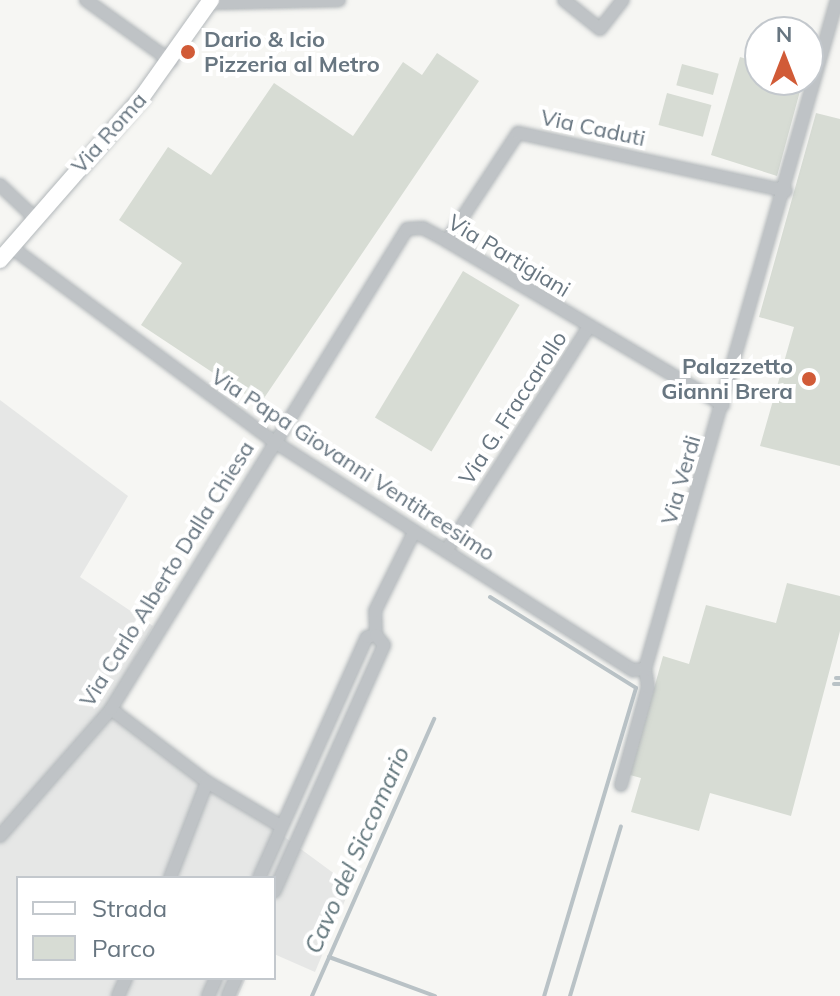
<!DOCTYPE html>
<html>
<head>
<meta charset="utf-8">
<style>
  body { margin:0 }
  #map { position:relative; width:840px; height:996px; overflow:hidden; background:#f6f6f3; font-family:Mulish,sans-serif }
  div>[style] { position:absolute }
  .built>* { inset:0; background:#e6e7e6 }
  .green>* { inset:0; background:#d7dcd4; transform-origin:0 0 }
  .stream>* { height:4px; margin:-2px; padding:0 2px; transform-origin:2px; border-radius:2px; background:#b9c2c6 }
  .roads { filter:drop-shadow(0 0 2px #b2b7ba) drop-shadow(0 0 2px #b2b7ba) }
  .street>* { height:12px; margin:-6px; padding:0 6px; transform-origin:6px; border-radius:6px; background:#bfc3c6 }
  .secondary>* { height:16px; margin:-8px; padding:0 8px; transform-origin:8px; border-radius:8px; background:#fff }
  .dots>* { width:22px; height:22px; translate:-50% -50%; box-sizing:border-box; border:4px solid #fff; border-radius:50% }
  span { translate:-50% -50%; white-space:nowrap; text-align:center; line-height:1.15; -webkit-text-stroke:8px #fff; paint-order:stroke }
  .poi-label { font-size:22px; color:#687681; font-weight:700 }
  .left { translate:0 -50%; text-align:left }
  .right { translate:-100% -50%; text-align:right }
  .street-label { font-size:22px; color:#687681 }
  .water-label { font-size:24px; color:#63777d; font-style:italic }
  .legend { position:absolute; left:16px; top:876px; width:260px; height:104px; box-sizing:border-box; background:#fff; border:2px solid #c3c8cd; margin:0; padding:10px 14px; list-style:none; font-size:24px; color:#687681 }
  .legend li { display:flex; align-items:center; gap:16px; height:40px }
  .legend b { width:40px; border:2px solid #c3c8cd }
  .north { position:absolute; left:744px; top:16px; width:80px; height:80px; box-sizing:border-box; background:#fff; border:2px solid #c3c8cd; border-radius:50%; rotate:0deg; font-size:22px; font-weight:700; line-height:32px; text-align:center; color:#687681 }
  .north::after { content:''; display:block; margin:auto; width:28px; height:36px; background:#d15b37; clip-path:polygon(50% 0,100% 100%,50% 72%,0 100%) }
</style>
</head>
<body>
<div id="map">
  <div class="built">
    <i style="clip-path:polygon(0 400px,128px 496px,80px 577px,153px 626px,107px 706px,351px 886px,315px 972px,274px 954px,274px 878px,18px 878px,18px 978px,246px 978px,238px 996px,0 996px)"></i>
  </div>
  <div class="green">
    <i style="clip-path:polygon(437px 53px,479px 81px,260px 404px,141px 325px,182px 263px,119px 220px,168px 147px,211px 175px,274px 83px,353px 136px,403px 62px,422px 75px)"></i>
    <i style="clip-path:polygon(740px 57px,760px 63px,760px 80px,803px 80px,777px 176px,711px 155px)"></i>
    <i style="left:682px;top:64px;width:38px;height:22px;rotate:15deg"></i>
    <i style="left:667px;top:93px;width:46px;height:33px;rotate:15deg"></i>
    <i style="clip-path:polygon(816px 113px,840px 119px,840px 466px,760px 446px,794px 327px,759px 317px)"></i>
    <i style="left:463px;top:271px;width:66px;height:171px;rotate:31deg"></i>
    <i style="clip-path:polygon(787px 583px,840px 596px,840px 631px,791px 816px,710px 793px,699px 831px,631px 812px,641px 778px,630px 775px,663px 656px,689px 664px,706px 605px,776px 623px)"></i>
  </div>
  <div class="stream">
    <i style="left:490px;top:597px;width:172px;rotate:31.9deg"></i>
    <i style="left:636px;top:688px;width:321px;rotate:106.6deg"></i>
    <i style="left:836px;top:678px;width:4px"></i>
    <i style="left:834px;top:684px;width:6px"></i>
    <i style="left:329px;top:957px;width:113px;rotate:20.2deg"></i>
    <i style="left:312px;top:996px;width:303px;rotate:-66.2deg"></i>
    <i style="left:570px;top:996px;width:177px;rotate:-73.3deg"></i>
  </div>
  <div class="roads">
    <div class="street">
      <i style="left:86px;top:0;width:105px;rotate:35.7deg"></i>
      <i style="left:564px;top:0;width:46px;rotate:38.9deg"></i>
      <i style="left:600px;top:29px;width:37px;rotate:-52deg"></i>
      <i style="left:209px;top:3px;width:130px;rotate:-1.3deg"></i>
      <i style="left:0;top:185px;width:48px;rotate:43.3deg"></i>
      <i style="left:447px;top:241px;width:129px;rotate:-56.7deg"></i>
      <i style="left:518px;top:133px;width:274px;rotate:12.2deg"></i>
      <i style="left:11px;top:247px;width:326px;rotate:36.5deg"></i>
      <i style="left:273px;top:441px;width:427px;rotate:32.5deg"></i>
      <i style="left:633px;top:670px;width:12px;rotate:-5deg"></i>
      <i style="left:446px;top:551px;width:264px;rotate:-57.5deg"></i>
      <i style="left:376px;top:635px;width:24px;rotate:-92deg"></i>
      <i style="left:375px;top:611px;width:88px;rotate:-63.7deg"></i>
      <i style="left:111px;top:709px;width:121px;rotate:37.2deg"></i>
      <i style="left:207px;top:782px;width:103px;rotate:111.1deg"></i>
      <i style="left:207px;top:782px;width:84px;rotate:30.8deg"></i>
      <i style="left:621px;top:785px;width:102px;rotate:-74.6deg"></i>
      <i style="left:648px;top:687px;width:18px;rotate:-99deg"></i>
      <i style="left:645px;top:669px;width:696px;rotate:-73.99deg"></i>
      <i style="left:0;top:836px;width:169px;rotate:-48.8deg"></i>
      <i style="left:111px;top:709px;width:564px;rotate:-58.34deg"></i>
      <i style="left:407px;top:229px;width:16px;rotate:-4deg"></i>
      <i style="left:423px;top:228px;width:27px;rotate:28deg"></i>
      <i style="left:447px;top:241px;width:321px;rotate:30.7deg"></i>
      <i style="left:259px;top:878px;width:264px;rotate:-65.9deg"></i>
      <i style="left:367px;top:637px;width:9px;rotate:-13deg"></i>
      <i style="left:376px;top:635px;width:13px;rotate:51deg"></i>
      <i style="left:384px;top:645px;width:270px;rotate:114deg"></i>
      <i style="left:118px;top:996px;width:20px;rotate:-66deg"></i>
      <i style="left:208px;top:996px;width:20px;rotate:-66deg"></i>
      <i style="left:228px;top:996px;width:20px;rotate:-66deg"></i>
    </div>
    <div class="secondary">
      <i style="left:0;top:260px;width:216px;rotate:-48.9deg"></i>
      <i style="left:142px;top:97px;width:119px;rotate:-54.6deg"></i>
    </div>
  </div>
  <div class="dots">
    <i style="left:188px;top:52px;background:#d15b37"></i>
    <i style="left:809px;top:379px;background:#d15b37"></i>
  </div>
  <div class="poi-label">
    <span class="left" style="left:204px;top:52px">Dario &amp; Icio<br>Pizzeria al Metro</span>
    <span class="right" style="left:793px;top:379px">Palazzetto<br>Gianni Brera</span>
  </div>
  <div class="street-label">
    <span style="left:593px;top:128px;rotate:12deg">Via Caduti</span>
    <span style="left:109px;top:133px;rotate:-48deg">Via Roma</span>
    <span style="left:509px;top:256px;rotate:31deg">Via Partigiani</span>
    <span style="left:513px;top:408px;rotate:-57deg">Via G. Fraccarollo</span>
    <span style="left:353px;top:465px;rotate:33deg">Via Papa Giovanni Ventitreesimo</span>
    <span style="left:681px;top:480px;rotate:-74deg">Via Verdi</span>
    <span style="left:167px;top:574px;rotate:-58deg">Via Carlo Alberto Dalla Chiesa</span>
  </div>
  <div class="water-label">
    <span style="left:357px;top:850px;rotate:-66deg">Cavo del Siccomario</span>
  </div>
  <ul class="legend">
  <li><b style="height:10px;background:#fff"></b>Strada</li>
  <li><b style="height:22px;background:#d7dcd4"></b>Parco</li>
  </ul>
  <div class="north">N</div>
</div>
</body>
</html>
